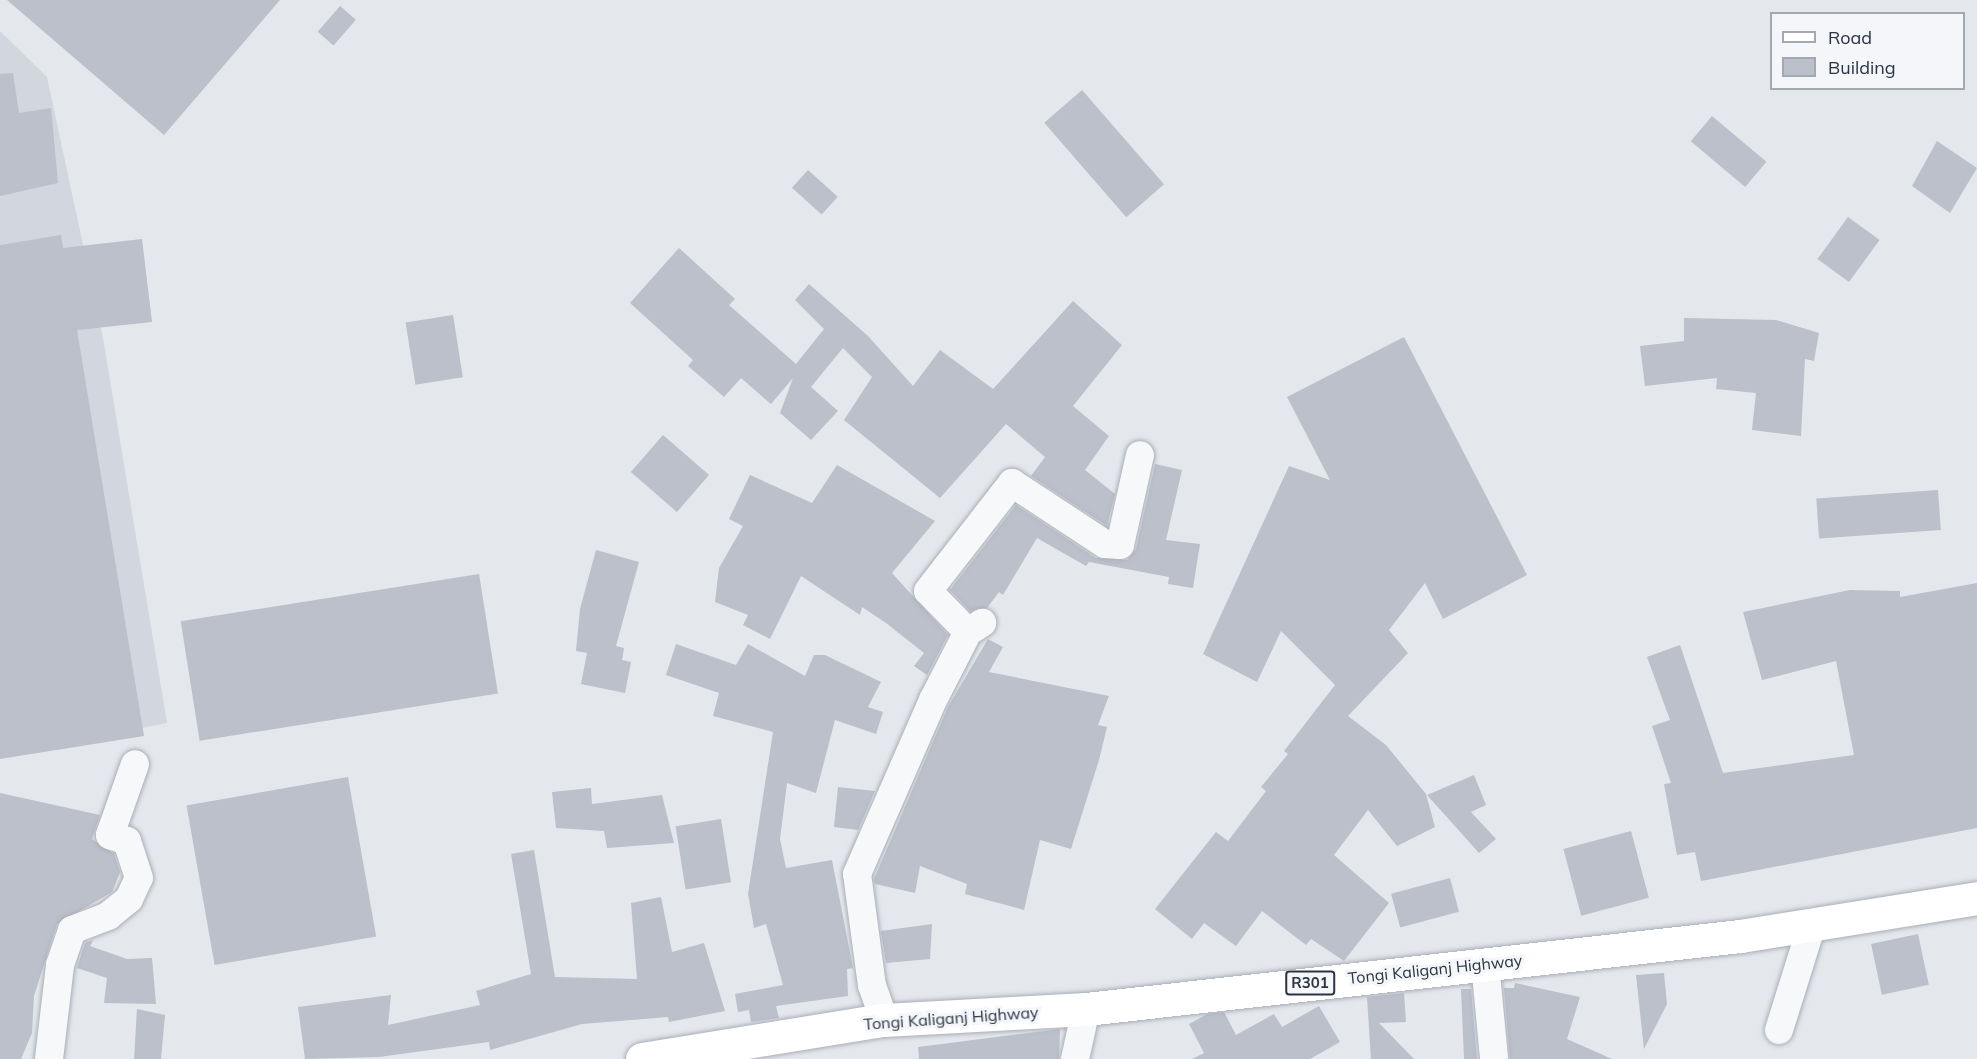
<!DOCTYPE html>
<html>
<head>
<meta charset="utf-8">
<style>
  body { margin:0 }
  #map { position:relative; width:1977px; height:1059px; overflow:hidden; background:#e4e7ec; font-family:Mulish,sans-serif }
  div>[style] { position:absolute }
  .built>* { inset:0; background:#d2d6de }
  .building>* { inset:0; background:#bbc0ca; transform-origin:0 0 }
  .roads { filter:drop-shadow(0 0 2px #a9aeb7) drop-shadow(0 0 2px #a9aeb7) }
  .minor>* { height:28px; margin:-14px; padding:0 14px; transform-origin:14px; border-radius:14px; background:#f7f8fa }
  .primary>* { height:33px; margin:-16.5px; padding:0 16.5px; transform-origin:16.5px; border-radius:16.5px; background:#fff }
  span { translate:-50% -50%; white-space:nowrap; text-align:center; line-height:1.15; -webkit-text-stroke:6px #f4f6f9; paint-order:stroke }
  .shield-label span { padding:2px 4px; background:#f4f6f9; border:2px solid; border-radius:4px; -webkit-text-stroke-width:0 }
  .shield-label { font-size:15px; color:#2b3445; font-weight:700 }
  .street-label { font-size:16px; color:#2b3445 }
  .legend { position:absolute; left:1770px; top:12px; width:195px; height:78px; box-sizing:border-box; background:#f4f6f9; border:2px solid #a4a8b1; margin:0; padding:8px 10px; list-style:none; font-size:18px; color:#2b3445 }
  .legend li { display:flex; align-items:center; gap:12px; height:30px }
  .legend b { width:30px; border:2px solid #a4a8b1 }
</style>
</head>
<body>
<div id="map">
  <div class="built">
    <i style="clip-path:polygon(0 31px,47px 77px,103px 338px,167px 723px,0 756px)"></i>
  </div>
  <div class="building">
    <i style="clip-path:polygon(7px 0,280px 0,164px 135px)"></i>
    <i style="left:340px;top:6px;width:21px;height:34px;rotate:41deg"></i>
    <i style="clip-path:polygon(13px 73px,19px 113px,51px 108px,58px 183px,0 196px,0 74px)"></i>
    <i style="left:1082px;top:90px;width:125px;height:50px;rotate:49deg"></i>
    <i style="left:1712px;top:116px;width:71px;height:33px;rotate:40deg"></i>
    <i style="clip-path:polygon(1937px 141px,1977px 168px,1950px 213px,1912px 186px)"></i>
    <i style="left:808px;top:170px;width:40px;height:24px;rotate:42deg"></i>
    <i style="left:1848px;top:217px;width:39px;height:52px;rotate:36deg"></i>
    <i style="clip-path:polygon(61px 235px,63px 248px,142px 239px,152px 322px,77px 330px,144px 736px,0 759px,0 245px)"></i>
    <i style="clip-path:polygon(679px 248px,735px 299px,729px 305px,796px 364px,824px 329px,795px 300px,809px 284px,868px 336px,913px 386px,940px 350px,993px 389px,1073px 301px,1122px 345px,1073px 406px,1109px 436px,1085px 470px,1115px 494px,1107px 526px,1031px 476px,1045px 457px,1006px 424px,940px 498px,844px 420px,872px 377px,843px 348px,811px 387px,838px 411px,811px 440px,780px 413px,793px 378px,771px 404px,741px 378px,724px 397px,688px 366px,693px 360px,630px 303px)"></i>
    <i style="left:453px;top:315px;width:63px;height:48px;rotate:81deg"></i>
    <i style="clip-path:polygon(1684px 318px,1776px 320px,1819px 333px,1814px 361px,1805px 359px,1801px 436px,1752px 430px,1756px 393px,1716px 389px,1717px 378px,1645px 386px,1640px 346px,1684px 341px)"></i>
    <i style="clip-path:polygon(1404px 337px,1527px 575px,1443px 619px,1425px 583px,1389px 630px,1408px 653px,1348px 716px,1386px 745px,1426px 794px,1435px 827px,1397px 846px,1368px 810px,1334px 855px,1389px 903px,1344px 961px,1311px 939px,1306px 945px,1262px 911px,1236px 946px,1204px 923px,1192px 939px,1155px 909px,1216px 832px,1228px 841px,1266px 791px,1261px 787px,1288px 754px,1284px 751px,1335px 685px,1281px 631px,1257px 682px,1203px 654px,1289px 466px,1330px 480px,1287px 397px)"></i>
    <i style="left:663px;top:435px;width:61px;height:49px;rotate:41deg"></i>
    <i style="clip-path:polygon(1155px 464px,1182px 470px,1166px 540px,1200px 544px,1193px 588px,1168px 584px,1169px 577px,1089px 562px,1086px 566px,1037px 538px,1003px 595px,999px 592px,987px 608px,970px 611px,950px 590px,1016px 505px,1096px 558px,1127px 560px,1136px 549px)"></i>
    <i style="clip-path:polygon(837px 465px,935px 521px,892px 573px,948px 635px,927px 675px,914px 666px,924px 653px,886px 623px,862px 607px,860px 615px,801px 576px,770px 639px,743px 625px,748px 615px,715px 602px,719px 568px,743px 526px,729px 519px,750px 475px,812px 503px)"></i>
    <i style="left:1938px;top:490px;width:40px;height:122px;rotate:86deg"></i>
    <i style="clip-path:polygon(596px 550px,639px 562px,616px 646px,624px 648px,622px 660px,631px 662px,625px 693px,581px 684px,587px 653px,576px 651px,580px 609px)"></i>
    <i style="left:479px;top:574px;width:121px;height:302px;rotate:81deg"></i>
    <i style="clip-path:polygon(1977px 583px,1977px 828px,1701px 881px,1695px 852px,1677px 855px,1664px 784px,1671px 783px,1652px 726px,1670px 720px,1647px 657px,1680px 645px,1723px 773px,1854px 755px,1836px 661px,1762px 680px,1743px 612px,1850px 590px,1900px 591px,1900px 597px)"></i>
    <i style="clip-path:polygon(988px 639px,1003px 647px,989px 672px,1109px 696px,1098px 725px,1107px 727px,1099px 760px,1071px 849px,1040px 840px,1024px 910px,965px 894px,967px 884px,920px 866px,915px 893px,875px 884px,874px 879px,948px 707px)"></i>
    <i style="clip-path:polygon(676px 644px,736px 665px,748px 644px,805px 676px,814px 655px,825px 655px,881px 682px,868px 707px,883px 712px,876px 734px,835px 720px,816px 793px,787px 783px,780px 839px,786px 868px,832px 860px,853px 968px,847px 969px,848px 996px,776px 1006px,779px 1018px,751px 1022px,749px 1010px,738px 1012px,735px 994px,783px 985px,766px 924px,754px 928px,748px 894px,773px 732px,713px 716px,719px 693px,666px 675px)"></i>
    <i style="clip-path:polygon(1474px 775px,1486px 805px,1471px 812px,1496px 839px,1479px 853px,1427px 795px)"></i>
    <i style="left:348px;top:777px;width:162px;height:164px;rotate:80deg"></i>
    <i style="clip-path:polygon(838px 787px,875px 791px,858px 830px,834px 827px)"></i>
    <i style="clip-path:polygon(591px 788px,592px 804px,662px 795px,674px 843px,607px 848px,604px 831px,556px 828px,552px 792px)"></i>
    <i style="clip-path:polygon(0 793px,100px 815px,92px 839px,114px 854px,120px 872px,112px 892px,57px 924px,34px 996px,32px 1033px,21px 1059px,0 1059px)"></i>
    <i style="left:721px;top:819px;width:64px;height:46px;rotate:81deg"></i>
    <i style="left:1631px;top:831px;width:69px;height:70px;rotate:75deg"></i>
    <i style="clip-path:polygon(534px 850px,555px 977px,637px 979px,631px 903px,661px 897px,672px 952px,704px 943px,725px 1011px,669px 1022px,668px 1017px,582px 1024px,490px 1050px,489px 1042px,379px 1057px,305px 1059px,298px 1007px,391px 995px,388px 1025px,480px 1005px,476px 991px,531px 974px,511px 854px)"></i>
    <i style="left:1450px;top:878px;width:35px;height:61px;rotate:75deg"></i>
    <i style="clip-path:polygon(932px 924px,930px 959px,886px 963px,881px 931px)"></i>
    <i style="left:1918px;top:934px;width:52px;height:48px;rotate:78deg"></i>
    <i style="clip-path:polygon(93px 940px,90px 946px,127px 959px,152px 958px,156px 1004px,104px 1003px,107px 978px,77px 968px,85px 943px)"></i>
    <i style="clip-path:polygon(1664px 973px,1667px 1004px,1644px 1049px,1636px 975px)"></i>
    <i style="clip-path:polygon(1515px 983px,1580px 997px,1567px 1039px,1612px 1059px,1510px 1059px,1504px 988px,1514px 988px)"></i>
    <i style="clip-path:polygon(1461px 989px,1471px 989px,1477px 1059px,1464px 1059px)"></i>
    <i style="clip-path:polygon(1404px 993px,1406px 1022px,1379px 1023px,1414px 1059px,1371px 1059px,1367px 997px)"></i>
    <i style="clip-path:polygon(1319px 1006px,1340px 1042px,1310px 1059px,1192px 1059px,1204px 1053px,1189px 1024px,1207px 1014px,1224px 1012px,1236px 1035px,1274px 1014px,1282px 1027px)"></i>
    <i style="clip-path:polygon(137px 1009px,165px 1015px,161px 1059px,134px 1059px)"></i>
    <i style="clip-path:polygon(1060px 1029px,1059px 1059px,919px 1059px,918px 1047px)"></i>
  </div>
  <div class="roads">
    <div class="minor">
      <i style="left:968px;top:632px;width:57px;rotate:-134.3deg"></i>
      <i style="left:928px;top:591px;width:137px;rotate:-52.1deg"></i>
      <i style="left:1012px;top:483px;width:111px;rotate:33.3deg"></i>
      <i style="left:1105px;top:544px;width:15px;rotate:4deg"></i>
      <i style="left:1120px;top:545px;width:92px;rotate:-77.5deg"></i>
      <i style="left:1485px;top:963px;width:96px;rotate:84.6deg"></i>
      <i style="left:884px;top:1020px;width:36px;rotate:-109deg"></i>
      <i style="left:872px;top:986px;width:113px;rotate:-97.6deg"></i>
      <i style="left:857px;top:874px;width:190px;rotate:-66.4deg"></i>
      <i style="left:933px;top:700px;width:76px;rotate:-62.8deg"></i>
      <i style="left:968px;top:632px;width:17px;rotate:-33deg"></i>
      <i style="left:1779px;top:1030px;width:110px;rotate:-72.6deg"></i>
      <i style="left:49px;top:1059px;width:95px;rotate:-83.3deg"></i>
      <i style="left:60px;top:965px;width:37px;rotate:-71deg"></i>
      <i style="left:72px;top:930px;width:39px;rotate:-21deg"></i>
      <i style="left:108px;top:916px;width:27px;rotate:-39deg"></i>
      <i style="left:129px;top:899px;width:23px;rotate:-65deg"></i>
      <i style="left:139px;top:878px;width:39px;rotate:-108deg"></i>
      <i style="left:127px;top:841px;width:18px;rotate:-161deg"></i>
      <i style="left:110px;top:835px;width:75px;rotate:-70.6deg"></i>
      <i style="left:1075px;top:1059px;width:51px;rotate:-77.6deg"></i>
    </div>
    <div class="primary">
      <i style="left:642px;top:1059px;width:245px;rotate:-9.2deg"></i>
      <i style="left:884px;top:1020px;width:202px;rotate:-3.1deg"></i>
      <i style="left:1086px;top:1009px;width:658px;rotate:-6.37deg"></i>
      <i style="left:1740px;top:936px;width:240px;rotate:-9.1deg"></i>
    </div>
  </div>
  <div class="shield-label">
    <span style="left:1310px;top:983px">R301</span>
  </div>
  <div class="street-label">
    <span style="left:1435px;top:969px;rotate:-6deg">Tongi Kaliganj Highway</span>
    <span style="left:951px;top:1018px;rotate:-4deg">Tongi Kaliganj Highway</span>
  </div>
  <ul class="legend">
  <li><b style="height:8px;background:#fff"></b>Road</li>
  <li><b style="height:16px;background:#bbc0ca"></b>Building</li>
  </ul>
</div>
</body>
</html>
